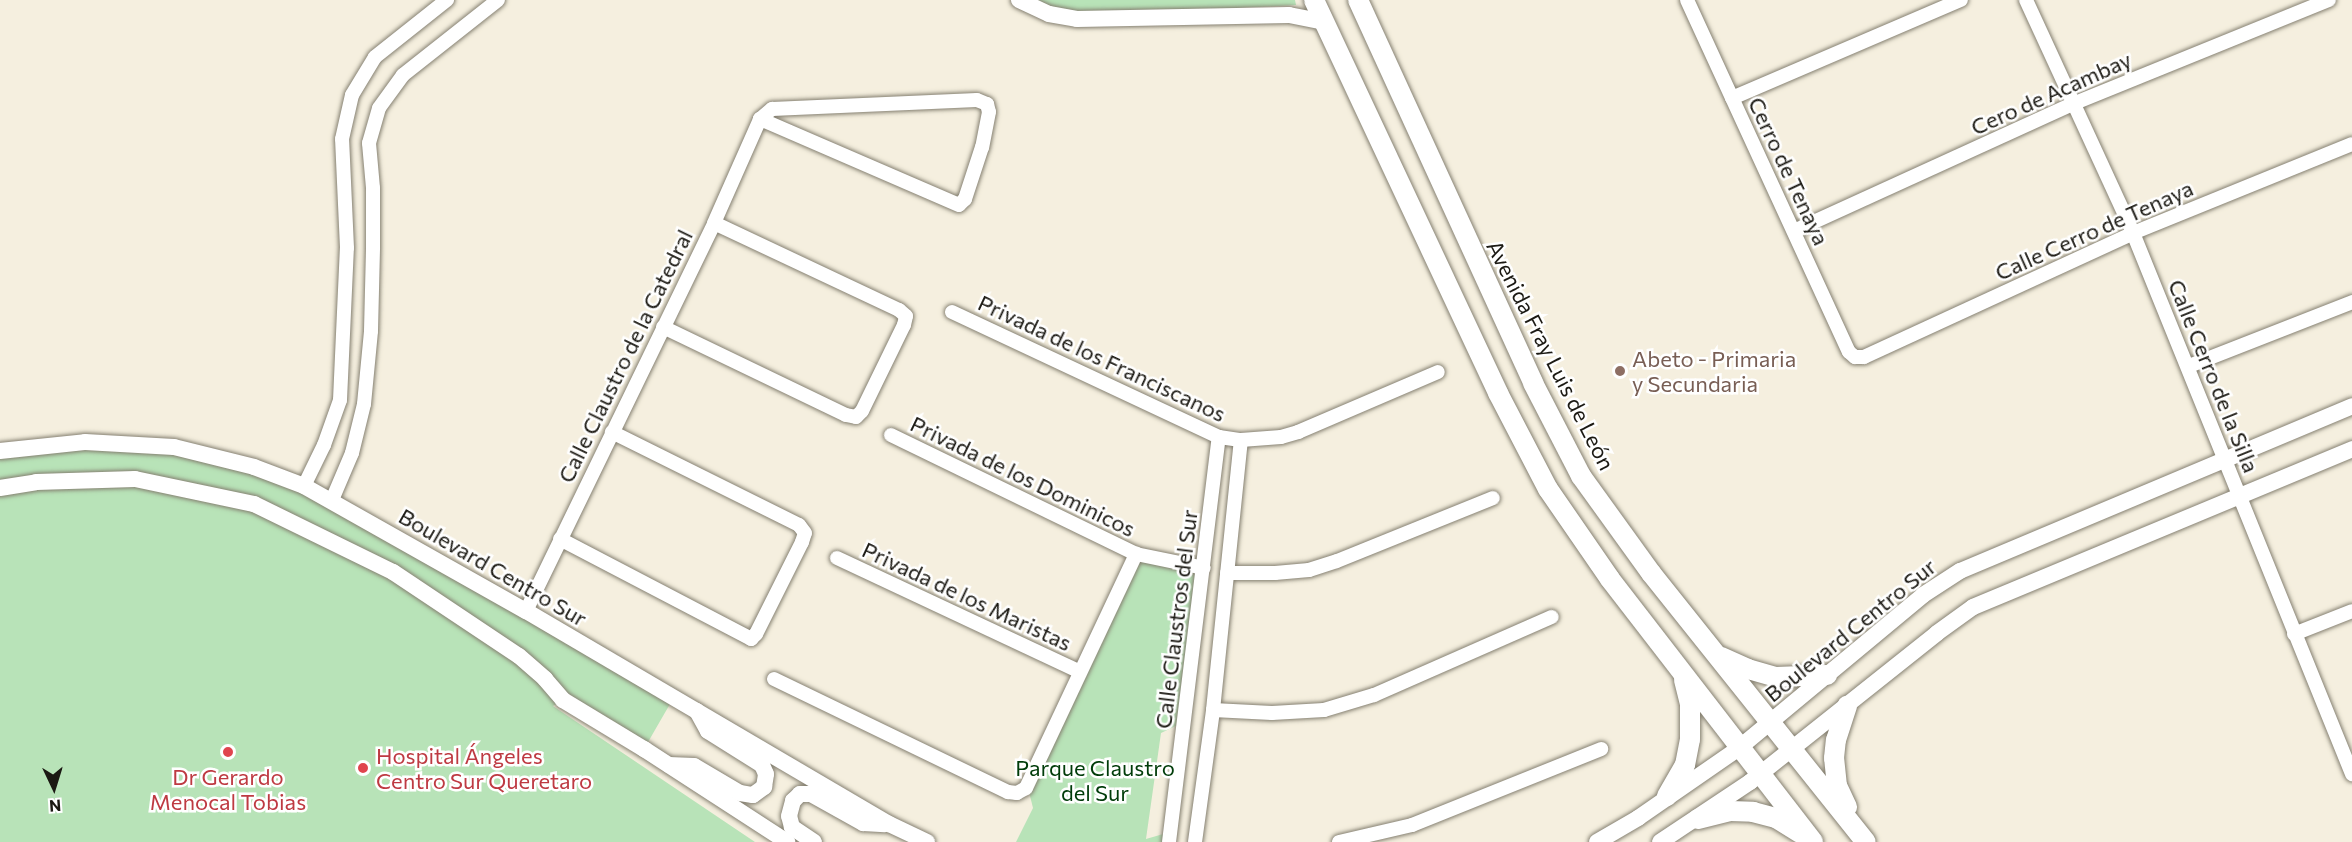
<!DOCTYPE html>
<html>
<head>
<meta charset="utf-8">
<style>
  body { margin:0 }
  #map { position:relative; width:2352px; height:842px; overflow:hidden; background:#f5efdf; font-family:Commissioner,sans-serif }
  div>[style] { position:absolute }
  .green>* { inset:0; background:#b8e3b8 }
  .roads { filter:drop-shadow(0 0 2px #858071) drop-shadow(0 0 2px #858071) }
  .minor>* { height:14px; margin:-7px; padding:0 7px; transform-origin:7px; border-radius:7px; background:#fff }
  .tertiary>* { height:16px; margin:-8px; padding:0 8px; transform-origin:8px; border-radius:8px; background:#fff }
  .secondary>* { height:20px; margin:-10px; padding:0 10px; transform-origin:10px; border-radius:10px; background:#fff }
  .dots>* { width:16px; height:16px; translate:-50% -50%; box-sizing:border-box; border:3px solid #fff; border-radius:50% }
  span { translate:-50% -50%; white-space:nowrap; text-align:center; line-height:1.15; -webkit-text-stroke:5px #fff; paint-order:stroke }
  .street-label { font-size:22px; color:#1b1913 }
  .education-label { font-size:22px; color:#785e54 }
  .left { translate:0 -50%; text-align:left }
  .health-label { font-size:22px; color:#be3a42 }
  .park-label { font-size:22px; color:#003c09 }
  .north { position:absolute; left:24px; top:758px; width:60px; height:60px; -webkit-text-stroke:4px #fff; paint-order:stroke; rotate:176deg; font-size:16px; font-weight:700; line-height:24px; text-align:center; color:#1b1913 }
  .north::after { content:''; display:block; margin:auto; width:21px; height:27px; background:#1b1913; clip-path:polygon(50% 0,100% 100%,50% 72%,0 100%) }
</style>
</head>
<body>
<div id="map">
  <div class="green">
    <i style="clip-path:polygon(1031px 0,1295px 0,1296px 5px,1080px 17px)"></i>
    <i style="clip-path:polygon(85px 442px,254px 467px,674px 697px,644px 749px,563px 700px,553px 706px,755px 842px,0 842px,0 451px)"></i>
    <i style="clip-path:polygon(1136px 554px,1204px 568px,1184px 722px,1161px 733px,1146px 839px,1170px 832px,1169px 842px,1016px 842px,1033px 808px,1028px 788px)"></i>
  </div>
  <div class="roads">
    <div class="minor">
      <i style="left:1687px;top:0;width:387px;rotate:65.3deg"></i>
      <i style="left:1849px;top:352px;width:8px;rotate:40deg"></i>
      <i style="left:1855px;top:357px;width:9px"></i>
      <i style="left:1864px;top:357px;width:296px;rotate:-24.7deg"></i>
      <i style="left:2133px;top:233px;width:236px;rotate:-22.1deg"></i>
      <i style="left:2026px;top:0;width:256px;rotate:65.3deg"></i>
      <i style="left:2133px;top:233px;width:584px;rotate:67.96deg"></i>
      <i style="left:1732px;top:98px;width:249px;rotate:-23.2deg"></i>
      <i style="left:1794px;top:231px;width:309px;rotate:-24.5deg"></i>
      <i style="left:2075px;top:103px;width:274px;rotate:-22.1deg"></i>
      <i style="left:952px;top:312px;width:295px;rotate:25.1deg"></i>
      <i style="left:1219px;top:437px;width:22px;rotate:8deg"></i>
      <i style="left:1241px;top:440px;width:40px;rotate:-4.3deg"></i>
      <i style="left:1281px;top:437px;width:18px;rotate:-16deg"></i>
      <i style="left:1298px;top:432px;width:152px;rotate:-23.2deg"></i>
      <i style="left:663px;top:327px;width:203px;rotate:25.7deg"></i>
      <i style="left:846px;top:415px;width:10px;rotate:11deg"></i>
      <i style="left:856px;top:417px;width:8px;rotate:-45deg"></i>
      <i style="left:862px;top:411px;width:96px;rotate:-64deg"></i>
      <i style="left:904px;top:325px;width:9px;rotate:-77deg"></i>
      <i style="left:906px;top:316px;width:9px;rotate:-139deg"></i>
      <i style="left:899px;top:310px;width:204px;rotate:-154.8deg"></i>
      <i style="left:2189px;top:366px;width:175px;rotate:-21.4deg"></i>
      <i style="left:891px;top:435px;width:272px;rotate:25.9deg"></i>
      <i style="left:1136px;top:554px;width:69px;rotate:11.6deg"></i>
      <i style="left:304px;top:486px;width:46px;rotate:-64deg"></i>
      <i style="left:324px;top:445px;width:48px;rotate:-70.4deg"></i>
      <i style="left:340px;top:400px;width:152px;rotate:-87.4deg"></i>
      <i style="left:347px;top:248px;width:109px;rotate:-92.6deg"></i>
      <i style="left:342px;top:139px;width:45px;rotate:-77.2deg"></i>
      <i style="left:352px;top:95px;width:44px;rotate:-58.8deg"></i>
      <i style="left:375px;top:57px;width:92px;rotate:-38.4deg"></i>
      <i style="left:332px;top:500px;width:51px;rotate:-66.9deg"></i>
      <i style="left:352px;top:453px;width:50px;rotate:-76.2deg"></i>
      <i style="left:364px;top:404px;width:73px;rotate:-84.5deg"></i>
      <i style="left:371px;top:331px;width:84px;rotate:-88.6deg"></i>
      <i style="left:373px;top:247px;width:59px;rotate:-90deg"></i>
      <i style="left:373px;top:188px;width:45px;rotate:-95.1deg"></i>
      <i style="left:369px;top:143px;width:36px;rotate:-74deg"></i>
      <i style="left:379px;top:108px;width:41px;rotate:-54deg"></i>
      <i style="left:403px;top:75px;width:121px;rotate:-38.3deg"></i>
      <i style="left:560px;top:539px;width:216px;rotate:27.6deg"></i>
      <i style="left:751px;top:639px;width:7px;rotate:-45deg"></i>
      <i style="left:756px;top:634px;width:103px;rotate:-63.4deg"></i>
      <i style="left:802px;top:542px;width:9px;rotate:-72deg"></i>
      <i style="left:805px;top:533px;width:10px;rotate:-127deg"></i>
      <i style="left:799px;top:525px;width:209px;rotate:-153.6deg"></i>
      <i style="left:837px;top:558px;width:268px;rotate:25.1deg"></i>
      <i style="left:1227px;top:573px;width:48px"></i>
      <i style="left:1275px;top:573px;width:34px;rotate:-5deg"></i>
      <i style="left:1309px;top:570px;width:29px;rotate:-18deg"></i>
      <i style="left:1337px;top:561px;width:168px;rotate:-22deg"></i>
      <i style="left:526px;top:611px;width:431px;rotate:-64.1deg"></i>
      <i style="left:714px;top:223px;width:114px;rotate:-66.1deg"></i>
      <i style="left:760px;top:119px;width:16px;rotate:-40deg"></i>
      <i style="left:772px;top:109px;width:205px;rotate:-2.5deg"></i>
      <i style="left:977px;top:100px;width:11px;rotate:22deg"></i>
      <i style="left:987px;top:104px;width:8px;rotate:76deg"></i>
      <i style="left:989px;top:112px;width:36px;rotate:101deg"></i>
      <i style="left:982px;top:147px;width:55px;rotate:108.1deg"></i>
      <i style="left:965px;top:199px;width:8px;rotate:135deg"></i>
      <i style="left:959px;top:205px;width:217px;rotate:-156.6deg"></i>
      <i style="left:2294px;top:634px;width:62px;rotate:-21.6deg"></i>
      <i style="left:774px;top:679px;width:260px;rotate:25.8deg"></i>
      <i style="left:1008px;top:792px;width:9px;rotate:6deg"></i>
      <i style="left:1017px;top:793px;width:10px;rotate:-29deg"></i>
      <i style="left:1026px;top:788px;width:259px;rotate:-64.8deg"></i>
      <i style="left:1213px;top:710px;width:59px;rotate:2.9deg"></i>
      <i style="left:1272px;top:713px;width:52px;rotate:-3.3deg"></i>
      <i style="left:1324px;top:710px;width:52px;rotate:-16.7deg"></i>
      <i style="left:1374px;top:695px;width:194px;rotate:-23.7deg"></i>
      <i style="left:1169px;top:842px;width:408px;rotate:-83deg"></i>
      <i style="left:1195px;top:842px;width:133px;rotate:-82.2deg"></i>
      <i style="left:1213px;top:710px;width:271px;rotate:-84.1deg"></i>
      <i style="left:1339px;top:842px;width:75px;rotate:-13.1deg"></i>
      <i style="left:1412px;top:825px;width:204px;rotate:-21.9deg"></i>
    </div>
    <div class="tertiary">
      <i style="left:1019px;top:0;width:33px;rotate:25deg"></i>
      <i style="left:1049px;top:14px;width:28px;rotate:10deg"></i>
      <i style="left:1077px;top:19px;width:212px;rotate:-1.1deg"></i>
      <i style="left:1289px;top:15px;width:37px;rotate:11deg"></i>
      <i style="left:0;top:451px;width:85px;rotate:-6deg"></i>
      <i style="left:85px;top:442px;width:89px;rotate:3.2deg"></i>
      <i style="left:174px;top:447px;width:82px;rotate:14deg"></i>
      <i style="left:254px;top:467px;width:53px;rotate:20.8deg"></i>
      <i style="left:304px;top:486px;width:255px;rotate:29.4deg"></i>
      <i style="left:526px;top:611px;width:421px;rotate:30.4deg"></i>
      <i style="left:889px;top:824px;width:42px;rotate:25.3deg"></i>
      <i style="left:0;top:488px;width:36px;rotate:-9deg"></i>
      <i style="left:36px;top:482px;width:99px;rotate:-1.7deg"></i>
      <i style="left:135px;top:479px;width:122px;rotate:11.9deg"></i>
      <i style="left:254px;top:504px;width:155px;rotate:26.1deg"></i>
      <i style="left:393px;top:572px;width:151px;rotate:33.7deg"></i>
      <i style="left:519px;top:656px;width:35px;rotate:41deg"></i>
      <i style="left:545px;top:679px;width:28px;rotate:49deg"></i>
      <i style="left:563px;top:700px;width:95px;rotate:31.2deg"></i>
      <i style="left:644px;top:749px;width:171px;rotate:33deg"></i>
      <i style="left:669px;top:765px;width:25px;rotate:2deg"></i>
      <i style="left:694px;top:766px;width:53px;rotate:30.4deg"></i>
      <i style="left:740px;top:793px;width:13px;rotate:9deg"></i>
      <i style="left:753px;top:795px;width:14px;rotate:-36deg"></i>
      <i style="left:764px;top:787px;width:13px;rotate:-81deg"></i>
      <i style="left:766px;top:774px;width:10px;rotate:-114deg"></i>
      <i style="left:762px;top:765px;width:64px;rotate:-147.8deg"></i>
      <i style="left:708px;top:731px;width:23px;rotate:-119deg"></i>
      <i style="left:814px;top:842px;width:27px;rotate:-146deg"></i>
      <i style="left:792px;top:827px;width:11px;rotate:-105deg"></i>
      <i style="left:789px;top:816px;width:16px;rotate:-75deg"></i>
      <i style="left:793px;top:801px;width:10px;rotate:-45deg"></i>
      <i style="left:800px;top:794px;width:11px"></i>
      <i style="left:811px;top:794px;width:60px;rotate:29.1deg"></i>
      <i style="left:863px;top:823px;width:22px;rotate:3deg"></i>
      <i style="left:1597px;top:842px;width:48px;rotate:-30.3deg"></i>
      <i style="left:1638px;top:818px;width:123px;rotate:-34.7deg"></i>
      <i style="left:1739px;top:748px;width:239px;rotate:-39.7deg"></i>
      <i style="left:1923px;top:595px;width:44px;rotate:-33deg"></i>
      <i style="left:1960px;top:571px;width:425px;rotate:-22.8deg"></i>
      <i style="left:1660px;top:842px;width:108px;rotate:-33.7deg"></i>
      <i style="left:1750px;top:782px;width:239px;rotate:-38.5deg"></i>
      <i style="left:1937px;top:633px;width:44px;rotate:-35.8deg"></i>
      <i style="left:1973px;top:607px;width:411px;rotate:-22.6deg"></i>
    </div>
    <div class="secondary">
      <i style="left:1314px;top:0;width:434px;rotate:64.9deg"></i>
      <i style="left:1498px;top:393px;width:108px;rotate:62.5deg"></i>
      <i style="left:1548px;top:489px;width:109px;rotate:55.4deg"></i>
      <i style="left:1610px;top:579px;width:332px;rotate:52.3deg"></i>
      <i style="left:1358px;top:0;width:421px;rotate:65.4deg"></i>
      <i style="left:1533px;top:383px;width:105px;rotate:62.7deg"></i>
      <i style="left:1581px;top:476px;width:120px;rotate:54.2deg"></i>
      <i style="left:1651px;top:573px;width:344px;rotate:51.4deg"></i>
      <i style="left:1721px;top:657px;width:30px;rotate:24deg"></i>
      <i style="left:1748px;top:669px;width:29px;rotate:16deg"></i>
      <i style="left:1776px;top:677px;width:51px;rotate:-2.2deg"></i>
      <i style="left:1667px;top:796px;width:36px;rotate:-60deg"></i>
      <i style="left:1685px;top:765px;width:26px;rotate:-79deg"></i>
      <i style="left:1690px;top:739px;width:35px;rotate:-90deg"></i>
      <i style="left:1690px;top:704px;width:25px;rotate:-104deg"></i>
      <i style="left:1847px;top:807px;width:23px;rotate:-115deg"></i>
      <i style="left:1837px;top:786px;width:28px;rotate:-96deg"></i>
      <i style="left:1834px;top:758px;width:18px;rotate:-84deg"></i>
      <i style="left:1836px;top:740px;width:36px;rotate:-72deg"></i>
      <i style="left:1698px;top:819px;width:33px;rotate:-14deg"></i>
      <i style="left:1730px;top:811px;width:23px;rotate:2deg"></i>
      <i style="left:1753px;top:812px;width:24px;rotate:15deg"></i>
      <i style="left:1776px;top:818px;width:28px;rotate:32deg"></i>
    </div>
  </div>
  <div class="dots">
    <i style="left:1620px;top:371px;background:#8d6e63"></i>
    <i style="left:228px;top:752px;background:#e0444e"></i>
    <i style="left:363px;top:768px;background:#e0444e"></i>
  </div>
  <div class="street-label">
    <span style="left:2051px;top:93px;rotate:-24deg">Cero de Acambay</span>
    <span style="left:1789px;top:171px;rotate:65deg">Cerro de Tenaya</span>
    <span style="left:2094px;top:230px;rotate:-24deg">Calle Cerro de Tenaya</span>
    <span style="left:1551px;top:355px;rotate:63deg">Avenida Fray Luis de León</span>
    <span style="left:625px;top:356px;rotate:-64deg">Calle Claustro de la Catedral</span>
    <span style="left:1102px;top:358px;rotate:25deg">Privada de los Franciscanos</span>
    <span style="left:2214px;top:376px;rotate:68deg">Calle Cerro de la Silla</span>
    <span style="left:1023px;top:476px;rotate:26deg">Privada de los Dominicos</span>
    <span style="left:493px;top:567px;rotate:30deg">Boulevard Centro Sur</span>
    <span style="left:967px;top:596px;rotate:25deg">Privada de los Maristas</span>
    <span style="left:1176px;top:619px;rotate:-83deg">Calle Claustros del Sur</span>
    <span style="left:1850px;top:630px;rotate:-39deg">Boulevard Centro Sur</span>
  </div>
  <div class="education-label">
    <span class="left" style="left:1632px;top:371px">Abeto - Primaria<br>y Secundaria</span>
  </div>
  <div class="health-label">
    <span class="left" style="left:376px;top:768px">Hospital Ángeles<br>Centro Sur Queretaro</span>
    <span style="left:228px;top:789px">Dr Gerardo<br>Menocal Tobias</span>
  </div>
  <div class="park-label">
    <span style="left:1095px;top:780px">Parque Claustro<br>del Sur</span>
  </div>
  <div class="north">N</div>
</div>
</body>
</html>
